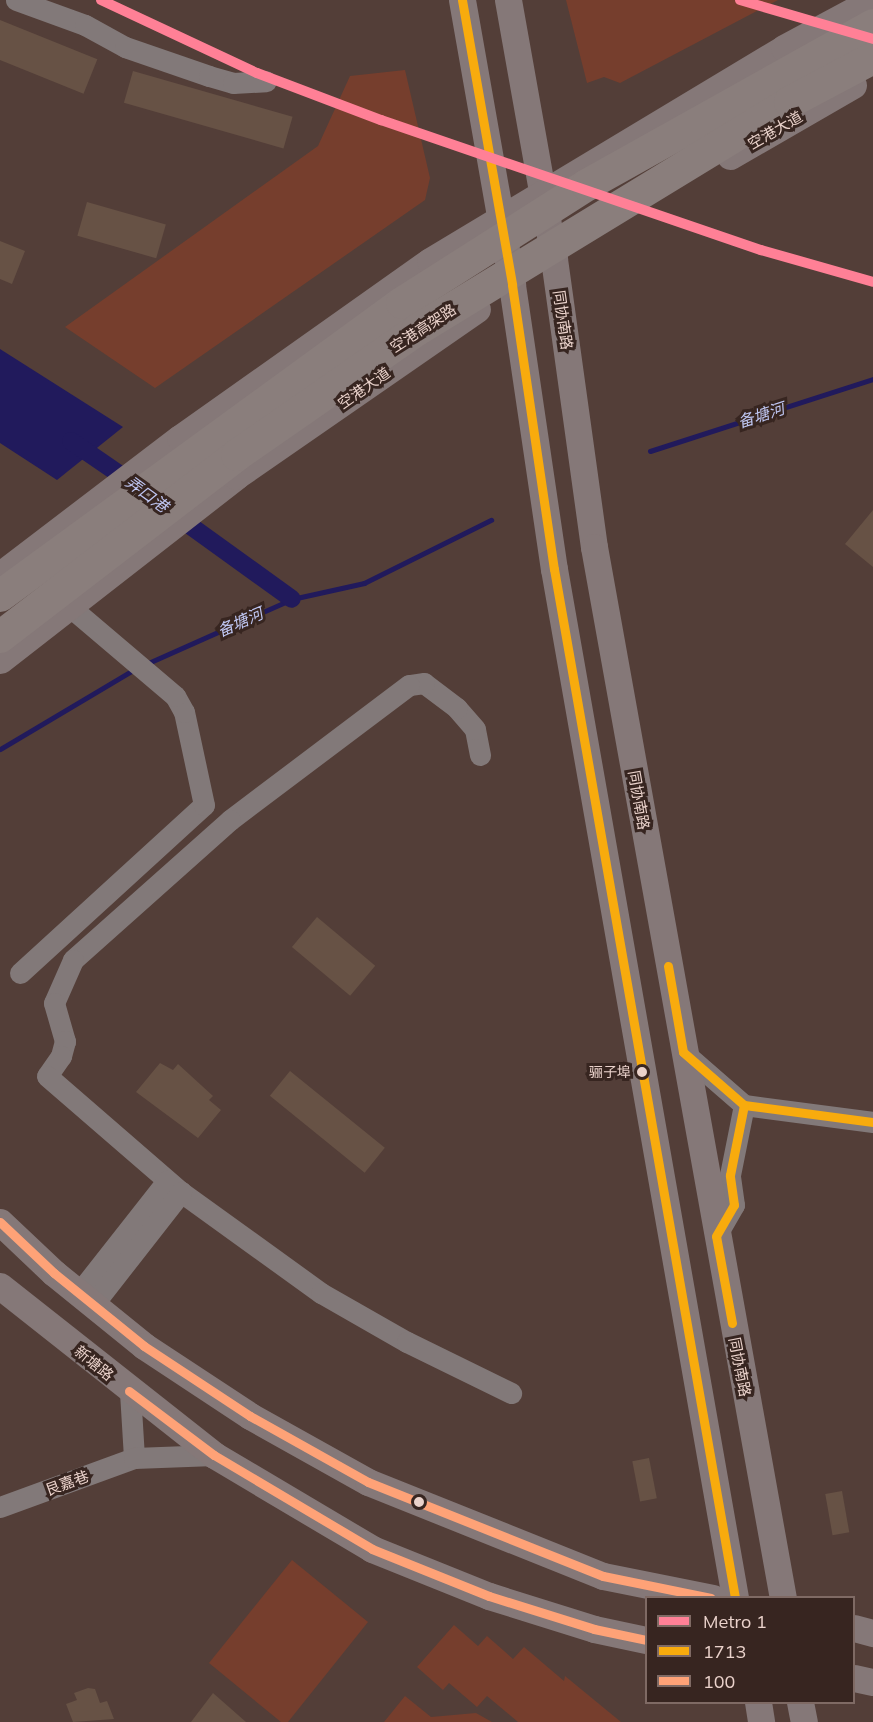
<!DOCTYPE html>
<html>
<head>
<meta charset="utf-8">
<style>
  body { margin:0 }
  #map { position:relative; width:873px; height:1722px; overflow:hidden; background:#533e38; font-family:Mulish,"Noto Sans SC",sans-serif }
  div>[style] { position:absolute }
  .green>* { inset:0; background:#763e2d }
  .water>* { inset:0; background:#211a5c }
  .stream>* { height:5px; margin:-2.5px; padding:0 2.5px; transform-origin:2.5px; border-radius:2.5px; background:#211a5c }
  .canal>* { height:18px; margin:-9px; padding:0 9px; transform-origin:9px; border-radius:9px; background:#211a5c }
  .building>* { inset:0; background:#675245; transform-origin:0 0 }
  .minor>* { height:21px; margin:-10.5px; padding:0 10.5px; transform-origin:10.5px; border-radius:10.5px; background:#827979 }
  .major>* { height:27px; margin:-13.5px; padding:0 13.5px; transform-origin:13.5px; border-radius:13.5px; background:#857878 }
  .highway>* { height:32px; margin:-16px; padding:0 16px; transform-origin:16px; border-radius:16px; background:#8a7e7c }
  .bus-1>* { height:9px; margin:-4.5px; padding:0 4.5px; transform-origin:4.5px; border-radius:4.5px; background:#f8ab0d }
  .bus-2>* { height:9px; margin:-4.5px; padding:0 4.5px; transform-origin:4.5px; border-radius:4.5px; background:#fea277 }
  .metro-1>* { height:10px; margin:-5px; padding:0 5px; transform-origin:5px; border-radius:5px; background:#ff8096 }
  .dots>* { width:16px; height:16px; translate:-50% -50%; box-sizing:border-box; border:3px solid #372520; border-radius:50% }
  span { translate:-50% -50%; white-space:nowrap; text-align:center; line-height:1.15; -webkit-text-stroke:6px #372520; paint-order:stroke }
  .bus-label { font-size:14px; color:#ead2cb }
  .right { translate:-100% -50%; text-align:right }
  .street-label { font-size:15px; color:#ead2cb }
  .water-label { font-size:16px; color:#bfc6f2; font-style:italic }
  .legend { position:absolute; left:645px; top:1596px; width:210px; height:108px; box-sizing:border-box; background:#372520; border:2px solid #7f6a64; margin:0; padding:8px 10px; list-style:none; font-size:18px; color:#ead2cb }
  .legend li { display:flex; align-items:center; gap:12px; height:30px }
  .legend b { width:30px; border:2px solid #7f6a64 }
</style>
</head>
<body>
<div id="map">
  <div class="green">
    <i style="clip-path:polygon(566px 0,778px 0,620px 83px,604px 77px,587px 83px)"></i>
    <i style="clip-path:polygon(405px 70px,430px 178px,425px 200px,155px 388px,65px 327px,318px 146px,350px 76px)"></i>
    <i style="clip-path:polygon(292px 1560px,368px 1622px,288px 1722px,281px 1722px,209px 1663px)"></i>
    <i style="clip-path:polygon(454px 1625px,478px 1646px,487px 1636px,513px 1659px,524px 1647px,564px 1681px,565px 1676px,621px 1722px,518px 1722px,487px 1696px,477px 1707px,449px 1683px,443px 1690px,417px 1667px)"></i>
    <i style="clip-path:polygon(405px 1696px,431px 1717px,476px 1713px,492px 1722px,384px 1722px)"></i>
  </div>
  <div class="water">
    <i style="clip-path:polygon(0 349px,123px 427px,57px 480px,0 443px)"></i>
  </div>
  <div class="stream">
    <i style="left:650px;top:451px;width:234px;rotate:-17.9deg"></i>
    <i style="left:146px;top:664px;width:160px;rotate:-24deg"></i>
    <i style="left:292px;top:599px;width:74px;rotate:-12.5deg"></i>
    <i style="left:364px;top:583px;width:142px;rotate:-26.4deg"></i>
    <i style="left:0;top:749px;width:157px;rotate:-30.7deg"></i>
  </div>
  <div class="canal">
    <i style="left:71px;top:441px;width:78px;rotate:34.5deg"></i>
    <i style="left:174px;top:514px;width:145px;rotate:35.8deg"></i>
  </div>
  <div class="building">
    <i style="left:0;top:20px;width:105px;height:37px;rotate:22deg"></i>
    <i style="left:133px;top:71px;width:166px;height:33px;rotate:16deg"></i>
    <i style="left:87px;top:202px;width:82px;height:35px;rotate:16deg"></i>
    <i style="clip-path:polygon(0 241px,25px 251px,12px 284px,0 279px)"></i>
    <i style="clip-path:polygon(873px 510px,873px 567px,845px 544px)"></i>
    <i style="left:317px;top:917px;width:76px;height:39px;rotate:40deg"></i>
    <i style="clip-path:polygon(160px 1063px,173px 1070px,178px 1064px,213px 1096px,209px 1100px,221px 1110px,198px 1138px,136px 1092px)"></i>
    <i style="left:290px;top:1071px;width:122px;height:32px;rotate:39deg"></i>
    <i style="left:649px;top:1458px;width:41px;height:17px;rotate:79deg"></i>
    <i style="left:842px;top:1491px;width:42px;height:17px;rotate:80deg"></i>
    <i style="clip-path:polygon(88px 1688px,95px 1689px,100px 1703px,107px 1701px,114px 1719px,73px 1722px,66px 1704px,77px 1700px,74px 1693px)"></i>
    <i style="clip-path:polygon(213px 1693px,246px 1722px,191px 1722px)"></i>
  </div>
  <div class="minor">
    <i style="left:16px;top:0;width:73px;rotate:19.9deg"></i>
    <i style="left:85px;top:25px;width:46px;rotate:28.8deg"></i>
    <i style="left:125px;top:47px;width:89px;rotate:19deg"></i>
    <i style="left:209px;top:76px;width:25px;rotate:16deg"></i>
    <i style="left:233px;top:83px;width:33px;rotate:-3deg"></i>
    <i style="left:480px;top:755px;width:26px;rotate:-101deg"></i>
    <i style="left:475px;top:729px;width:28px;rotate:-131deg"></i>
    <i style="left:457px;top:708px;width:41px;rotate:-142.9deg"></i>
    <i style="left:424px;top:683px;width:15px;rotate:172deg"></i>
    <i style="left:409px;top:685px;width:224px;rotate:143deg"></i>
    <i style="left:230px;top:820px;width:210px;rotate:138.3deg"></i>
    <i style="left:73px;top:960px;width:47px;rotate:113.8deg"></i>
    <i style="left:54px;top:1003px;width:40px;rotate:74deg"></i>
    <i style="left:65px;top:1041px;width:16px;rotate:105deg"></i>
    <i style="left:61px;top:1056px;width:24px;rotate:125deg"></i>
    <i style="left:47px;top:1076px;width:177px;rotate:40.9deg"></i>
    <i style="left:181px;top:1192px;width:173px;rotate:35.8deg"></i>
    <i style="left:321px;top:1293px;width:99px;rotate:29.7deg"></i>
    <i style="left:407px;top:1342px;width:116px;rotate:26.1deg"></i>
    <i style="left:20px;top:973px;width:249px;rotate:-42.4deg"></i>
    <i style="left:204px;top:805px;width:95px;rotate:-102.1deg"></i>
    <i style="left:184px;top:712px;width:18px;rotate:-119deg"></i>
    <i style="left:175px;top:696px;width:139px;rotate:-139.7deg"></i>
    <i style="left:683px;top:1052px;width:81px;rotate:41deg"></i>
    <i style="left:744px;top:1105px;width:130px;rotate:7.5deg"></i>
    <i style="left:716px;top:1236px;width:36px;rotate:-60deg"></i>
    <i style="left:734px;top:1205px;width:30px;rotate:-98deg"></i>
    <i style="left:730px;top:1175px;width:71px;rotate:-78.7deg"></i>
    <i style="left:78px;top:1294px;width:144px;rotate:-51.8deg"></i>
    <i style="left:92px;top:1306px;width:145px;rotate:-52deg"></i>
    <i style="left:130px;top:1392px;width:66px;rotate:86.5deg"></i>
    <i style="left:0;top:1507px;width:143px;rotate:-20.1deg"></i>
    <i style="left:134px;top:1458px;width:80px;rotate:-2.1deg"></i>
  </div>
  <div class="major">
    <i style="left:462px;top:0;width:289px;rotate:80deg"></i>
    <i style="left:512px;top:285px;width:287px;rotate:81.6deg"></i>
    <i style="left:554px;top:569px;width:1045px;rotate:80.02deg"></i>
    <i style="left:508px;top:0;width:263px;rotate:79.9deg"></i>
    <i style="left:554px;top:259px;width:291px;rotate:82.1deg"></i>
    <i style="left:594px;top:547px;width:1068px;rotate:79.81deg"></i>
    <i style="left:730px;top:156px;width:142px;rotate:-30deg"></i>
    <i style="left:0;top:575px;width:226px;rotate:-37.3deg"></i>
    <i style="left:180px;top:438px;width:306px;rotate:-35.3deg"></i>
    <i style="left:430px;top:261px;width:413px;rotate:-31deg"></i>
    <i style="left:784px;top:48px;width:101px;rotate:-28.3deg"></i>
    <i style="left:0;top:660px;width:299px;rotate:-37.9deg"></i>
    <i style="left:236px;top:476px;width:293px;rotate:-34.7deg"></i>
    <i style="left:0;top:1222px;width:74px;rotate:43.4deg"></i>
    <i style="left:54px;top:1273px;width:116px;rotate:39deg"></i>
    <i style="left:144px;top:1346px;width:127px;rotate:33.4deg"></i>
    <i style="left:250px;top:1416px;width:135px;rotate:29.2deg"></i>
    <i style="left:368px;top:1482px;width:253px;rotate:21.8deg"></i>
    <i style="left:603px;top:1576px;width:112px;rotate:11.3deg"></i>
    <i style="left:0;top:1286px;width:273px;rotate:38.3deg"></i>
    <i style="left:214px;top:1455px;width:184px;rotate:30.7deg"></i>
    <i style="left:372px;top:1549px;width:126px;rotate:21.9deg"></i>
    <i style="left:489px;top:1596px;width:110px;rotate:17.4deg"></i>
    <i style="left:594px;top:1629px;width:53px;rotate:11.9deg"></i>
    <i style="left:854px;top:1628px;width:20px;rotate:15deg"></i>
    <i style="left:854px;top:1678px;width:19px;rotate:12deg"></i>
    <i style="left:758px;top:1702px;width:20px;rotate:81deg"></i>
    <i style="left:800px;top:1702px;width:20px;rotate:79deg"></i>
  </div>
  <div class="highway">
    <i style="left:0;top:596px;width:497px;rotate:-36.1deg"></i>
    <i style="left:402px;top:303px;width:219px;rotate:-32.5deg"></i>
    <i style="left:587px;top:185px;width:328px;rotate:-29.2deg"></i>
    <i style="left:0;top:637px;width:299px;rotate:-37.5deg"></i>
    <i style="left:237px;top:455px;width:219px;rotate:-34.8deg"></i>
    <i style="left:417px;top:330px;width:437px;rotate:-31.4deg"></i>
    <i style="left:790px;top:102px;width:94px;rotate:-27.9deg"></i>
  </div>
  <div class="bus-1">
    <i style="left:462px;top:0;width:289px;rotate:80deg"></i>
    <i style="left:512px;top:285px;width:287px;rotate:81.6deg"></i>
    <i style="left:554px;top:569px;width:1045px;rotate:80.02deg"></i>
    <i style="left:668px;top:966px;width:87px;rotate:80.1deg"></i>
    <i style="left:683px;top:1052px;width:81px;rotate:41deg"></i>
    <i style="left:744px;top:1105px;width:130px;rotate:7.5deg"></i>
    <i style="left:732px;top:1323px;width:88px;rotate:-100.4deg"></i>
    <i style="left:716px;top:1236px;width:36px;rotate:-60deg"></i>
    <i style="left:734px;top:1205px;width:30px;rotate:-98deg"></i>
    <i style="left:730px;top:1175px;width:71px;rotate:-78.7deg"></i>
  </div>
  <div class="bus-2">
    <i style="left:0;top:1222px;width:74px;rotate:43.4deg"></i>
    <i style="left:54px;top:1273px;width:116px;rotate:39deg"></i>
    <i style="left:144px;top:1346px;width:127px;rotate:33.4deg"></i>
    <i style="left:250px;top:1416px;width:135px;rotate:29.2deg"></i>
    <i style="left:368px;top:1482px;width:253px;rotate:21.8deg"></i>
    <i style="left:603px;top:1576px;width:110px;rotate:11.5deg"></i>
    <i style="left:129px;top:1391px;width:106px;rotate:37deg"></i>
    <i style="left:214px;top:1455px;width:184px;rotate:30.7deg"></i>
    <i style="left:372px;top:1549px;width:126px;rotate:21.9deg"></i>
    <i style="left:489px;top:1596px;width:110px;rotate:17.4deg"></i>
    <i style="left:594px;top:1629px;width:53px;rotate:11.9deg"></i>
  </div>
  <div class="metro-1">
    <i style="left:101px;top:0;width:172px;rotate:25.1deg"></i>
    <i style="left:257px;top:73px;width:133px;rotate:20.8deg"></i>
    <i style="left:381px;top:120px;width:402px;rotate:18.9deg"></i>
    <i style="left:761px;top:250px;width:116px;rotate:15.9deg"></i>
    <i style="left:740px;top:0;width:139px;rotate:16.3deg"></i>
  </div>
  <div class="dots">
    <i style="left:642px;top:1072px;background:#ead2cb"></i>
    <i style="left:419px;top:1502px;background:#ead2cb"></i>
  </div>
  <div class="bus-label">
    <span class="right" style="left:631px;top:1072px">骊子埠</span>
  </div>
  <div class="street-label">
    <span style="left:775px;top:130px;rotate:-30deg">空港大道</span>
    <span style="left:563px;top:320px;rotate:82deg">同协南路</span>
    <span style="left:423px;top:328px;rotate:-33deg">空港高架路</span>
    <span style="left:364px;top:388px;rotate:-35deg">空港大道</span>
    <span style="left:639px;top:800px;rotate:80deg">同协南路</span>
    <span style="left:94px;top:1363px;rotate:39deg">新塘路</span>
    <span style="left:740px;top:1367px;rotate:79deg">同协南路</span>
    <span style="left:67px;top:1483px;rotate:-20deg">艮嘉巷</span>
  </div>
  <div class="water-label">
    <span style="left:761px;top:415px;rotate:-18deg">备塘河</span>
    <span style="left:147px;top:494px;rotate:36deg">弄口港</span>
    <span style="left:240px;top:622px;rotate:-24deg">备塘河</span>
  </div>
  <ul class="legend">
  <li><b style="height:8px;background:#ff8096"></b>Metro 1</li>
  <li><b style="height:8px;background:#f8ab0d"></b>1713</li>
  <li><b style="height:8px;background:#fea277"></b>100</li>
  </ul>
</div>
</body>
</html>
